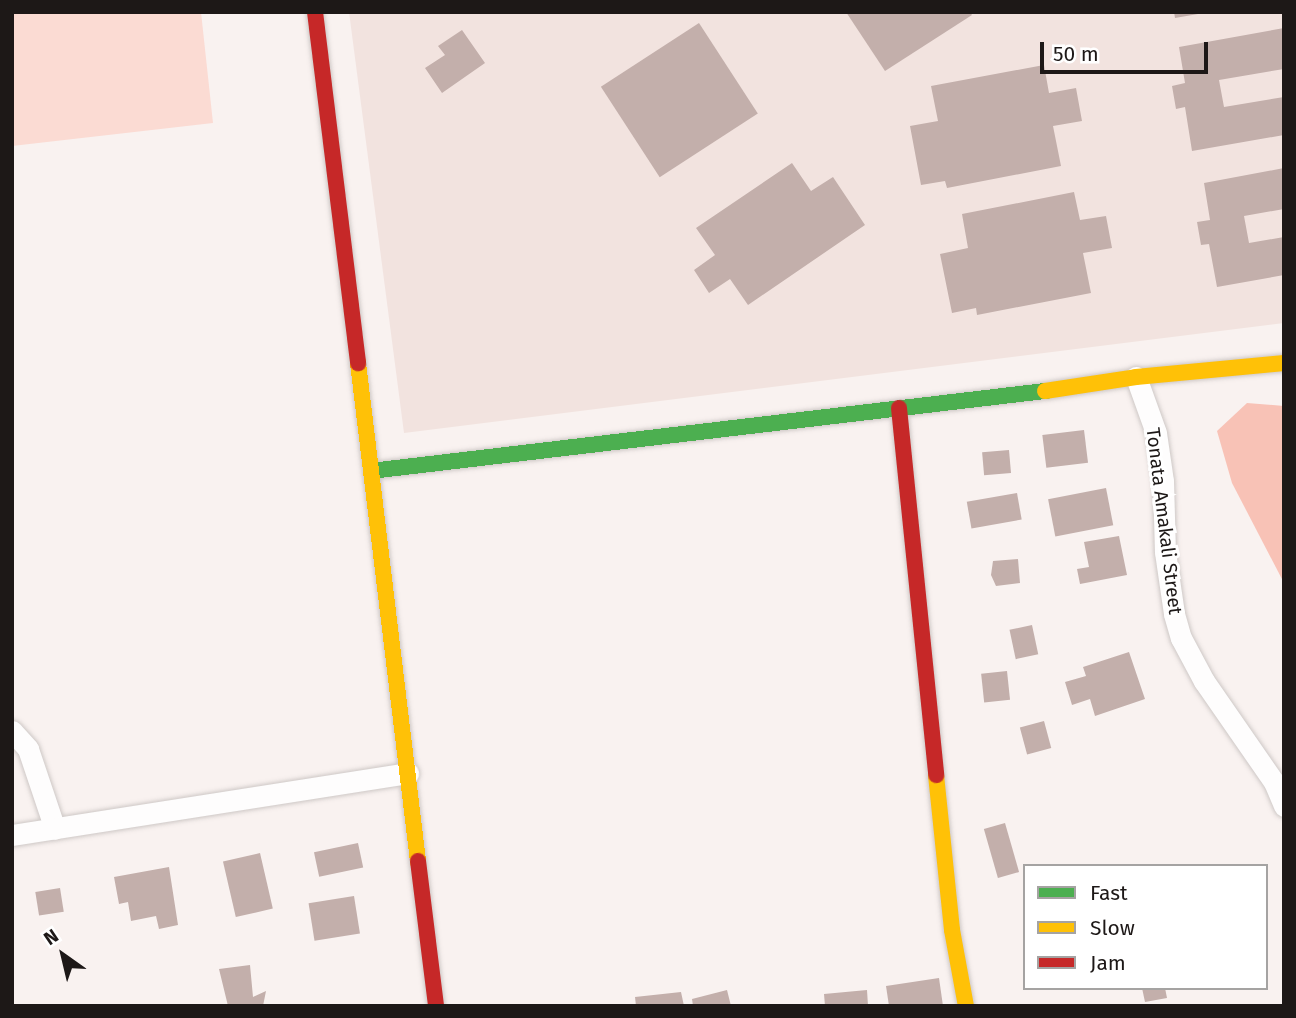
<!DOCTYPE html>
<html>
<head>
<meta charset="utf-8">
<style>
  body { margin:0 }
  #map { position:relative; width:1296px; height:1018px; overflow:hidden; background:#f9f2f0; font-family:"Fira Sans",sans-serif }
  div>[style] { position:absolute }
  .built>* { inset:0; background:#f2e3df }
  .green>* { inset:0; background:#fbdbd3 }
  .water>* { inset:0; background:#f8c2b6 }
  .building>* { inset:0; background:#c3afab; transform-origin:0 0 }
  .roads { filter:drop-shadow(0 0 2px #cec8c6) drop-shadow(0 0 2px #cec8c6) }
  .street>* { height:21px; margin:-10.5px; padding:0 10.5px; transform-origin:10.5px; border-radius:10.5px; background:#fefdfd }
  .fast>* { height:16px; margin:-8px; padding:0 8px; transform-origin:8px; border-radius:8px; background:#4caf50 }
  .slow>* { height:16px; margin:-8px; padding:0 8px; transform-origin:8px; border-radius:8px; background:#ffc107 }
  .jam>* { height:16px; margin:-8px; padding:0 8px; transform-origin:8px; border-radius:8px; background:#c62828 }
  span { translate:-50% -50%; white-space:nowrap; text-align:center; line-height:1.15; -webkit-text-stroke:6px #fff; paint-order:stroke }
  .street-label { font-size:19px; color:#1d1817 }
  .frame { position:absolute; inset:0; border:14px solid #1d1817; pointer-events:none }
  .legend { position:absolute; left:1023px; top:864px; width:245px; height:126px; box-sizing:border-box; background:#fff; border:2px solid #a5a3a2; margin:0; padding:9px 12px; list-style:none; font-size:21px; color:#1d1817 }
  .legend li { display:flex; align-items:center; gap:14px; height:35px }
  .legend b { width:35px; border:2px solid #a5a3a2 }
  .north { position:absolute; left:28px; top:920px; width:70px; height:70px; -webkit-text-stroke:5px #fff; paint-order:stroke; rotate:326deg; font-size:19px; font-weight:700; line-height:28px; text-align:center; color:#1d1817 }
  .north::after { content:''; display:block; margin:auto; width:24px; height:32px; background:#1d1817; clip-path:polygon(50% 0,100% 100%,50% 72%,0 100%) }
  .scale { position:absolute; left:1040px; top:42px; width:168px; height:32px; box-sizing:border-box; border:4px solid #1d1817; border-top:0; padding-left:9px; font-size:21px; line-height:24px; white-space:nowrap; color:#1d1817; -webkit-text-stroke:5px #fff; paint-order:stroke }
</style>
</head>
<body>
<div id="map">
  <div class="built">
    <i style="clip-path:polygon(349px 12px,1284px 12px,1284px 323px,404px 433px)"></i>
  </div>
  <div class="green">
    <i style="clip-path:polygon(12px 12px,201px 12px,213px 123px,12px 146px)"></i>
  </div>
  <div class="water">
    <i style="clip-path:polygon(1247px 403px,1284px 406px,1284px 583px,1232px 483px,1217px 431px)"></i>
  </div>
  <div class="building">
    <i style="clip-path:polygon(846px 12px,970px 12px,972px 15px,885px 71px)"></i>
    <i style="clip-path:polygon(1174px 12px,1198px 12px,1198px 14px,1175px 18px)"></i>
    <i style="left:699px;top:23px;width:108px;height:117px;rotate:57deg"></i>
    <i style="clip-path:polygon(1284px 28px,1284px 69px,1219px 80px,1224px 107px,1284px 97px,1284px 135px,1192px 151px,1185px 107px,1176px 109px,1172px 86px,1185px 83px,1179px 47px)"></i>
    <i style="clip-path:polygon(462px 30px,485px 63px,442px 93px,425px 68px,445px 55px,438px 46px)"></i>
    <i style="clip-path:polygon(1044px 65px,1049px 93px,1076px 88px,1082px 121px,1053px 126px,1061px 166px,947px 188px,945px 181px,921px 185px,910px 126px,938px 121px,931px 86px)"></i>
    <i style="clip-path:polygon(792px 163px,811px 191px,833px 177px,865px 225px,748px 305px,730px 279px,709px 293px,694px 270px,715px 255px,696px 228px)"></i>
    <i style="clip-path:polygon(1284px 168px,1284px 209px,1244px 216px,1249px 243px,1284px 237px,1284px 275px,1217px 287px,1209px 244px,1201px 245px,1197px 222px,1210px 220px,1204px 183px)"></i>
    <i style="clip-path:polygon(1074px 192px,1080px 220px,1106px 216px,1112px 248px,1083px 253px,1091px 293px,977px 315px,976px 308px,952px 313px,940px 254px,968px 248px,962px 214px)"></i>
    <i style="left:1084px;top:430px;width:33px;height:42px;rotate:83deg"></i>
    <i style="left:1009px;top:450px;width:23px;height:27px;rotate:85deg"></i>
    <i style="left:1106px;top:488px;width:38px;height:59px;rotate:79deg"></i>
    <i style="left:1017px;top:493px;width:27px;height:51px;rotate:80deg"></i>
    <i style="clip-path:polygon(1119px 536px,1127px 575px,1080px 584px,1077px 569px,1089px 567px,1084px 542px)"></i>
    <i style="clip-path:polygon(1018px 559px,1020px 583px,996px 586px,991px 575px,993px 561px)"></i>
    <i style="left:1032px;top:625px;width:30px;height:23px;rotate:78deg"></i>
    <i style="clip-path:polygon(1129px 652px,1145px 699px,1095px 716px,1090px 699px,1072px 705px,1065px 682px,1086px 676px,1083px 667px)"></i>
    <i style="left:1007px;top:671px;width:29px;height:26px;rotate:84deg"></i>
    <i style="left:1044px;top:721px;width:28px;height:25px;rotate:75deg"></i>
    <i style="left:1005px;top:823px;width:51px;height:22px;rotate:74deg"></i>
    <i style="left:358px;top:843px;width:25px;height:45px;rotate:78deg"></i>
    <i style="left:260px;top:853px;width:57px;height:38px;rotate:77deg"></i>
    <i style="clip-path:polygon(169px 867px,178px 925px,159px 929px,156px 916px,131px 921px,128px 902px,119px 904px,114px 877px)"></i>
    <i style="left:60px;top:888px;width:24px;height:25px;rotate:81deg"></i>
    <i style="left:354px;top:896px;width:38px;height:46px;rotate:81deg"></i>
    <i style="clip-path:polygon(250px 965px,253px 997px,266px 991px,263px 1006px,228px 1006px,219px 969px)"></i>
    <i style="clip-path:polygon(939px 978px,943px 1006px,889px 1006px,886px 986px)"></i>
    <i style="clip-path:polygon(1142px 988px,1165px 988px,1167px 998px,1145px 1002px)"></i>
    <i style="clip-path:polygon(727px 990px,731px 1006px,693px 1006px,692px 999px)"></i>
    <i style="clip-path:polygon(867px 990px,868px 1006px,825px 1006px,824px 994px)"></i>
    <i style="clip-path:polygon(681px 992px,684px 1006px,636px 1006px,635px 997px)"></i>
  </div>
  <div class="roads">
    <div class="street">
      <i style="left:1136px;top:377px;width:59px;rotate:70.3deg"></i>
      <i style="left:1156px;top:433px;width:49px;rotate:81.7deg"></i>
      <i style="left:1163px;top:481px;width:71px;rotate:88.4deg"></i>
      <i style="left:1165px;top:552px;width:63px;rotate:81.7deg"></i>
      <i style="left:1174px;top:614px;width:25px;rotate:74deg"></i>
      <i style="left:1181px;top:638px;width:49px;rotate:61.9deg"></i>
      <i style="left:1204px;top:681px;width:123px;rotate:55.3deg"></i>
      <i style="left:1274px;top:782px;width:26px;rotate:67deg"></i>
      <i style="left:12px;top:731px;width:24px;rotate:48deg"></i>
      <i style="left:28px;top:749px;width:84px;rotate:71.4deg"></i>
      <i style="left:12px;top:835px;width:401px;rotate:-8.9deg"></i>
    </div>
    <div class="fast">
      <i style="left:371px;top:471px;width:679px;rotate:-6.77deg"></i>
    </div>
    <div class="slow">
      <i style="left:358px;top:363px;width:502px;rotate:83.13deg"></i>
      <i style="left:1045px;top:391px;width:92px;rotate:-8.7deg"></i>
      <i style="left:1136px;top:377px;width:149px;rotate:-5.4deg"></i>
      <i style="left:936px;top:775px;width:156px;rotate:84.1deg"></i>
      <i style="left:952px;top:930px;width:77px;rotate:79.6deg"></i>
    </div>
    <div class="jam">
      <i style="left:315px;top:12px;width:354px;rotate:83deg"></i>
      <i style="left:899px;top:408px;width:369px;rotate:84.2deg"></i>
      <i style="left:418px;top:861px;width:146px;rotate:82.9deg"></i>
    </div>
  </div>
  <div class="street-label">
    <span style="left:1164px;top:521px;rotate:83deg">Tonata Amakali Street</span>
  </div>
  <div class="frame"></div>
  <ul class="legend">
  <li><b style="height:9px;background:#4caf50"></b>Fast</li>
  <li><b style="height:9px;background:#ffc107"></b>Slow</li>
  <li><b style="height:9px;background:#c62828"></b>Jam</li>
  </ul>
  <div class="north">N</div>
  <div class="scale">50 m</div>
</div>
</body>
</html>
